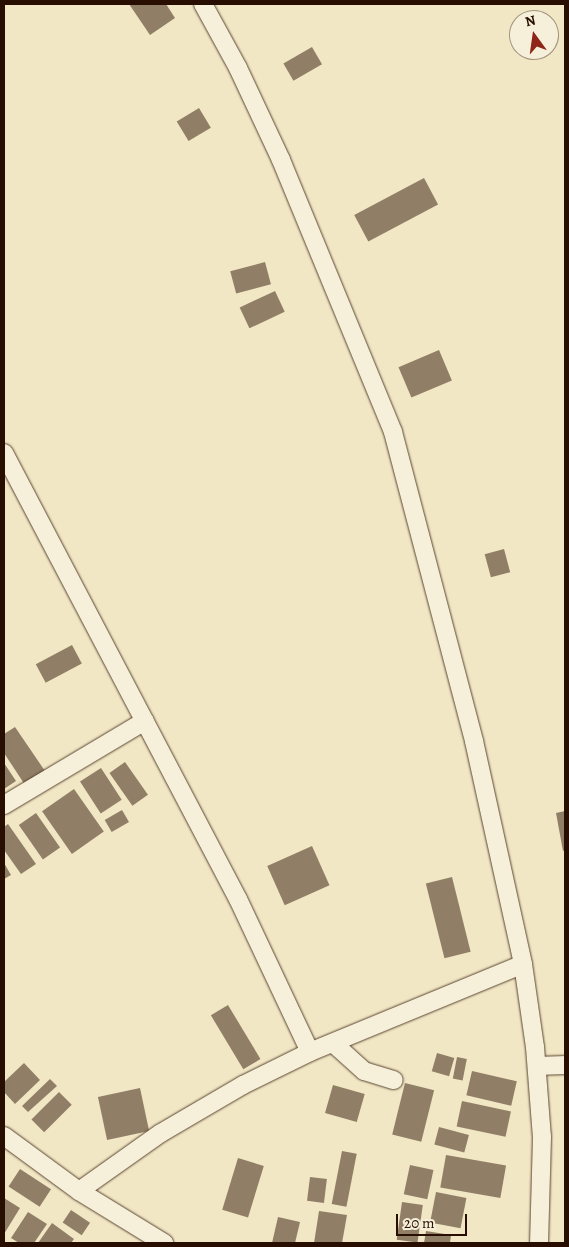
<!DOCTYPE html>
<html>
<head>
<meta charset="utf-8">
<style>
  body { margin:0 }
  #map { position:relative; width:569px; height:1247px; overflow:hidden; background:#f1e7c4; font-family:Alegreya,serif }
  div>[style] { position:absolute }
  .building>* { inset:0; background:#907f66; transform-origin:0 0 }
  .roads { filter:drop-shadow(0 0 1px #5a4431) drop-shadow(0 0 1px #5a4431) }
  .street>* { height:18px; margin:-9px; padding:0 9px; transform-origin:9px; border-radius:9px; background:#f6efd9 }
  span { translate:-50% -50%; white-space:nowrap; text-align:center; line-height:1.15; -webkit-text-stroke:4px #f6efd9; paint-order:stroke }
  .frame { position:absolute; inset:0; border:5px solid #270e00; pointer-events:none }
  .north { position:absolute; left:509px; top:10px; width:50px; height:50px; box-sizing:border-box; background:#f6efd9; border:1px solid #a39582; border-radius:50%; rotate:346deg; font-size:14px; font-weight:700; line-height:20px; text-align:center; color:#270e00 }
  .north::after { content:''; display:block; margin:auto; width:18px; height:22px; background:#8f2418; clip-path:polygon(50% 0,100% 100%,50% 72%,0 100%) }
  .scale { position:absolute; left:396px; top:1214px; width:71px; height:22px; box-sizing:border-box; border:2px solid #270e00; border-top:0; padding-left:6px; font-size:15px; line-height:18px; white-space:nowrap; color:#270e00; -webkit-text-stroke:4px #f6efd9; paint-order:stroke }
</style>
</head>
<body>
<div id="map">
  <div class="building">
    <i style="clip-path:polygon(129px 4px,166px 4px,175px 18px,150px 35px)"></i>
    <i style="left:312px;top:47px;width:20px;height:33px;rotate:60deg"></i>
    <i style="left:199px;top:108px;width:23px;height:26px;rotate:59deg"></i>
    <i style="left:424px;top:178px;width:30px;height:79px;rotate:62deg"></i>
    <i style="left:265px;top:262px;width:23px;height:36px;rotate:75deg"></i>
    <i style="left:275px;top:291px;width:23px;height:39px;rotate:65deg"></i>
    <i style="left:439px;top:350px;width:33px;height:44px;rotate:67deg"></i>
    <i style="left:504px;top:549px;width:24px;height:20px;rotate:75deg"></i>
    <i style="left:72px;top:645px;width:21px;height:41px;rotate:62deg"></i>
    <i style="clip-path:polygon(15px 727px,45px 771px,25px 785px,4px 753px,4px 734px)"></i>
    <i style="left:125px;top:762px;width:40px;height:19px;rotate:55deg"></i>
    <i style="clip-path:polygon(4px 763px,16px 781px,4px 789px)"></i>
    <i style="left:101px;top:768px;width:38px;height:25px;rotate:57deg"></i>
    <i style="left:74px;top:789px;width:52px;height:39px;rotate:55deg"></i>
    <i style="left:122px;top:810px;width:14px;height:20px;rotate:60deg"></i>
    <i style="clip-path:polygon(565px 811px,565px 850px,563px 851px,556px 813px)"></i>
    <i style="left:36px;top:813px;width:42px;height:21px;rotate:55deg"></i>
    <i style="clip-path:polygon(8px 824px,36px 864px,21px 874px,4px 850px,4px 827px)"></i>
    <i style="left:312px;top:846px;width:43px;height:49px;rotate:66deg"></i>
    <i style="clip-path:polygon(4px 863px,11px 875px,4px 879px)"></i>
    <i style="left:452px;top:877px;width:77px;height:27px;rotate:76deg"></i>
    <i style="left:228px;top:1005px;width:63px;height:20px;rotate:59deg"></i>
    <i style="left:437px;top:1053px;width:18px;height:19px;rotate:16deg"></i>
    <i style="left:457px;top:1057px;width:10px;height:22px;rotate:11deg"></i>
    <i style="clip-path:polygon(24px 1063px,40px 1080px,15px 1104px,4px 1092px,4px 1082px)"></i>
    <i style="left:472px;top:1071px;width:46px;height:25px;rotate:13deg"></i>
    <i style="clip-path:polygon(50px 1079px,57px 1086px,28px 1112px,22px 1106px)"></i>
    <i style="left:405px;top:1083px;width:30px;height:53px;rotate:14deg"></i>
    <i style="left:333px;top:1085px;width:33px;height:29px;rotate:16deg"></i>
    <i style="left:140px;top:1088px;width:44px;height:43px;rotate:78deg"></i>
    <i style="left:59px;top:1092px;width:18px;height:39px;rotate:45deg"></i>
    <i style="left:462px;top:1101px;width:50px;height:26px;rotate:12deg"></i>
    <i style="left:439px;top:1127px;width:31px;height:18px;rotate:15deg"></i>
    <i style="left:342px;top:1151px;width:15px;height:54px;rotate:11deg"></i>
    <i style="left:446px;top:1155px;width:61px;height:33px;rotate:10deg"></i>
    <i style="left:238px;top:1158px;width:27px;height:54px;rotate:17deg"></i>
    <i style="left:410px;top:1165px;width:24px;height:30px;rotate:12deg"></i>
    <i style="left:20px;top:1169px;width:37px;height:21px;rotate:33deg"></i>
    <i style="left:310px;top:1177px;width:17px;height:24px;rotate:7deg"></i>
    <i style="left:436px;top:1192px;width:31px;height:31px;rotate:11deg"></i>
    <i style="clip-path:polygon(4px 1198px,20px 1208px,4px 1234px)"></i>
    <i style="left:402px;top:1202px;width:21px;height:38px;rotate:8deg"></i>
    <i style="left:71px;top:1210px;width:23px;height:15px;rotate:34deg"></i>
    <i style="clip-path:polygon(319px 1211px,347px 1215px,342px 1243px,314px 1243px)"></i>
    <i style="clip-path:polygon(28px 1212px,47px 1224px,34px 1243px,19px 1243px,11px 1238px)"></i>
    <i style="clip-path:polygon(278px 1217px,300px 1222px,295px 1243px,272px 1243px)"></i>
    <i style="clip-path:polygon(52px 1223px,74px 1239px,71px 1243px,38px 1243px)"></i>
    <i style="clip-path:polygon(426px 1231px,451px 1235px,450px 1243px,424px 1243px)"></i>
  </div>
  <div class="roads">
    <div class="street">
      <i style="left:203px;top:4px;width:73px;rotate:61.3deg"></i>
      <i style="left:238px;top:68px;width:102px;rotate:64.9deg"></i>
      <i style="left:281px;top:160px;width:294px;rotate:67.6deg"></i>
      <i style="left:393px;top:432px;width:319px;rotate:75.3deg"></i>
      <i style="left:474px;top:741px;width:228px;rotate:77.6deg"></i>
      <i style="left:523px;top:964px;width:84px;rotate:81.8deg"></i>
      <i style="left:535px;top:1047px;width:90px;rotate:85.6deg"></i>
      <i style="left:542px;top:1137px;width:106px;rotate:91.6deg"></i>
      <i style="left:4px;top:453px;width:504px;rotate:62.32deg"></i>
      <i style="left:238px;top:899px;width:169px;rotate:64.8deg"></i>
      <i style="left:4px;top:805px;width:164px;rotate:-30.8deg"></i>
      <i style="left:333px;top:1043px;width:42px;rotate:42.1deg"></i>
      <i style="left:364px;top:1071px;width:31px;rotate:17deg"></i>
      <i style="left:537px;top:1066px;width:28px;rotate:-2deg"></i>
      <i style="left:4px;top:1136px;width:93px;rotate:36.3deg"></i>
      <i style="left:79px;top:1191px;width:100px;rotate:31.5deg"></i>
      <i style="left:79px;top:1191px;width:100px;rotate:-35.3deg"></i>
      <i style="left:161px;top:1133px;width:95px;rotate:-30.3deg"></i>
      <i style="left:243px;top:1085px;width:75px;rotate:-26.2deg"></i>
      <i style="left:310px;top:1052px;width:230px;rotate:-22.4deg"></i>
    </div>
  </div>
  <div class="frame"></div>
  <div class="north">N</div>
  <div class="scale">20 m</div>
</div>
</body>
</html>
